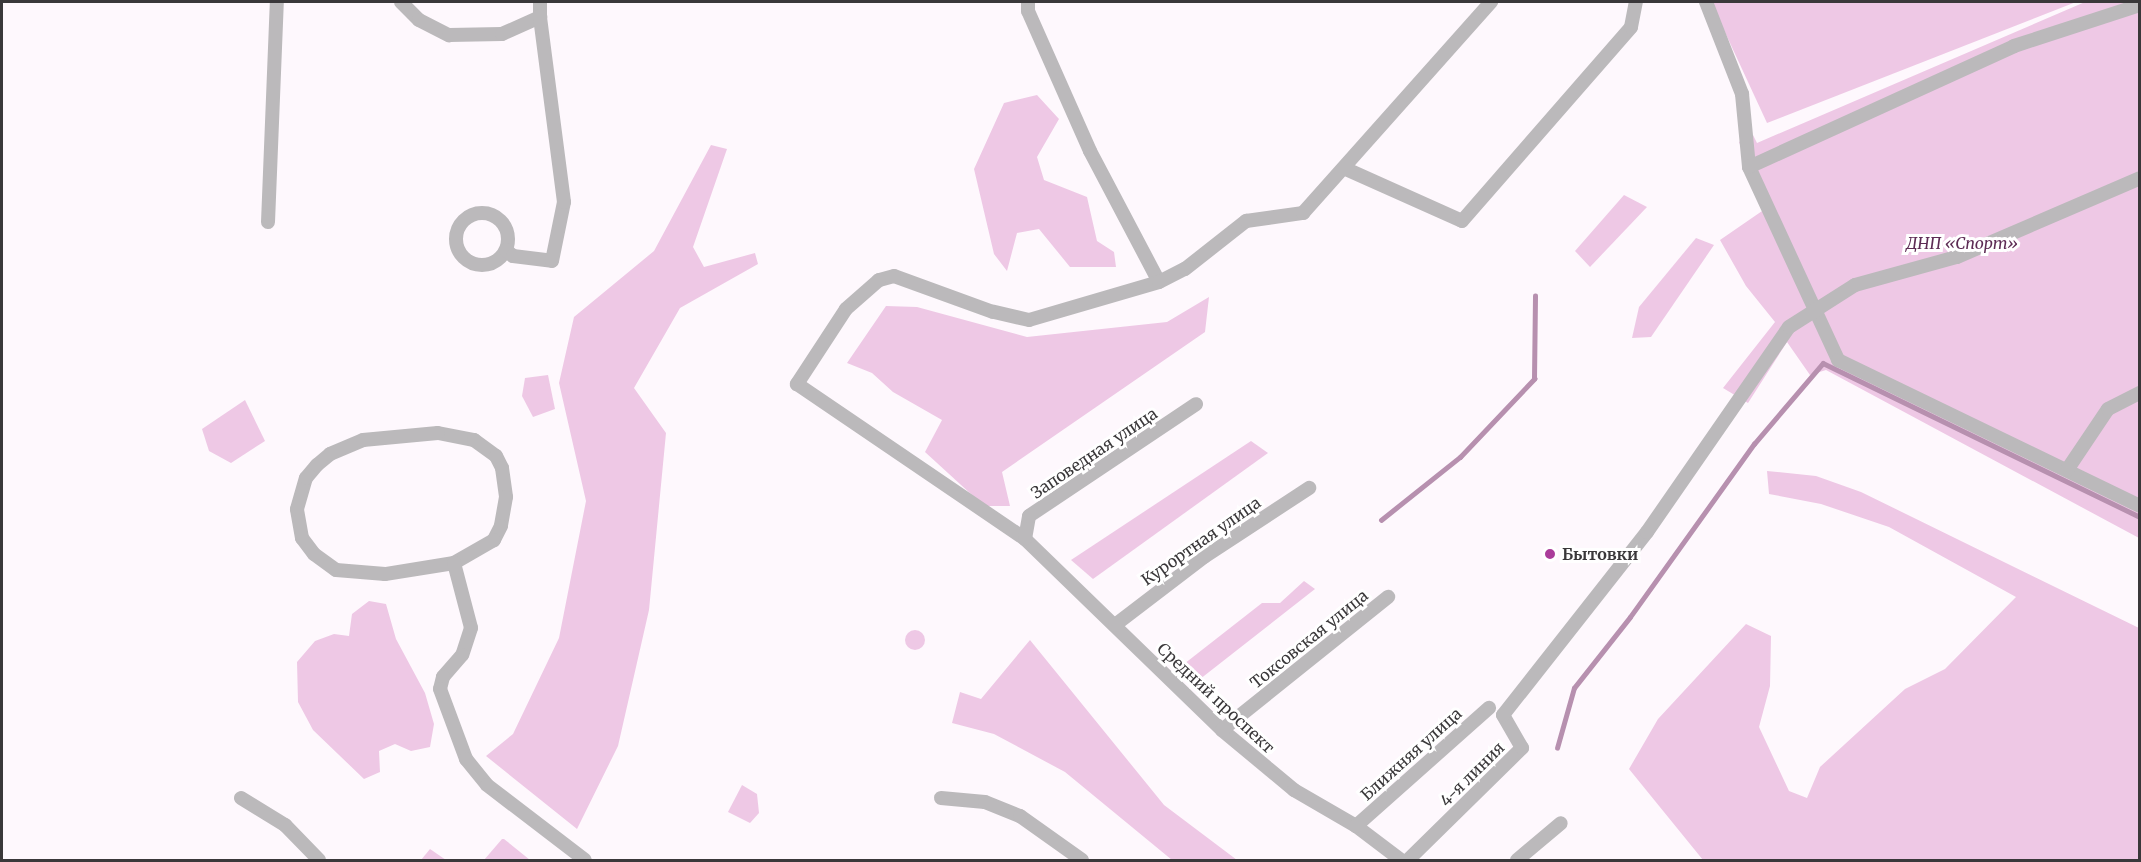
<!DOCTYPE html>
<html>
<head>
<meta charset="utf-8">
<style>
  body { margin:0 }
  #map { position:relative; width:2141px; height:862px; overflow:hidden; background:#fef8fd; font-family:Merriweather,serif }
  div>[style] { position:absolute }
  .green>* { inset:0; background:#eec8e5 }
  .round { border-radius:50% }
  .stream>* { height:4.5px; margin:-2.25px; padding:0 2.25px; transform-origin:2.25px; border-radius:2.25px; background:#b790af }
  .minor>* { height:14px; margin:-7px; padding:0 7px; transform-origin:7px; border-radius:7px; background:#bbb9bb }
  .minor>.ring { margin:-7px; padding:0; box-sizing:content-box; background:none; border:14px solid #bbb9bb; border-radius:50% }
  .dots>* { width:16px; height:16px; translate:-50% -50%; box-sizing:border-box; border:3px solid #fff; border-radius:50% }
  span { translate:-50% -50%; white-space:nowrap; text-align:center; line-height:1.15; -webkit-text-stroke:6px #fff; paint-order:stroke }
  .park-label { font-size:16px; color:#5d2b54; font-style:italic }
  .street-label { font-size:16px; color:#3a383a }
  .poi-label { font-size:16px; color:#3a383a; font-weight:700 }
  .left { translate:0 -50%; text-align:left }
  .frame { position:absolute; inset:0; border:3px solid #3a383a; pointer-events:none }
</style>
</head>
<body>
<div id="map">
  <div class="green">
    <i style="clip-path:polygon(1711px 2px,2076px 2px,1767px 123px)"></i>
    <i style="clip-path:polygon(2085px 2px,2139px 2px,2139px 538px,1826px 370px,1810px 375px,1787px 342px,1748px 403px,1723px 388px,1775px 322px,1746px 286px,1720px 240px,1765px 209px,1739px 142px,1753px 135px,1757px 143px)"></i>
    <i style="clip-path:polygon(1037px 95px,1059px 119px,1037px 157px,1044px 180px,1087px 197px,1097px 241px,1114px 252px,1116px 267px,1070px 267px,1039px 229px,1017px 233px,1007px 271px,994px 254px,974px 169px,1004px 103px)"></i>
    <i style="clip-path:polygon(711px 145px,727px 149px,693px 247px,704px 267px,755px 253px,758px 264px,680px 308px,634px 388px,666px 433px,649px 610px,618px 746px,577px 829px,486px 756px,513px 734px,559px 638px,586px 501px,559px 383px,574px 317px,654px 251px)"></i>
    <i style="clip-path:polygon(1624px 195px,1647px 207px,1590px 267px,1575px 251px)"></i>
    <i style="clip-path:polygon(1696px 238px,1714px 245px,1651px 337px,1632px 338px,1639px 307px)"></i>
    <i style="clip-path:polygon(1209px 297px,1205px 332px,1002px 472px,1010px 506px,984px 506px,925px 452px,942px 420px,893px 392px,872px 373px,847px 363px,886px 306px,917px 307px,1027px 337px,1167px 322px)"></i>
    <i style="clip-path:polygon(548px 375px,555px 409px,533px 417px,522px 396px,525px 378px)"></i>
    <i style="clip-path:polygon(245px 400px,265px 441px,231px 463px,209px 451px,202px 429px)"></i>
    <i style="clip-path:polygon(1251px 441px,1268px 453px,1093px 579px,1071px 560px)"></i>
    <i style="clip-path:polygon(1767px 471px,1816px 476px,1861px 492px,2139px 628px,2139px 860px,1703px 860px,1629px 769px,1658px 719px,1746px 624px,1771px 636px,1770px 686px,1759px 727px,1789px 791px,1807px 798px,1820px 767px,1905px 689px,1945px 669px,2016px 597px,1889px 527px,1821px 504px,1769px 494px)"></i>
    <i style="clip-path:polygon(1304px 581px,1315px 589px,1195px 683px,1184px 664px,1262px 603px,1280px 603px)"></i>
    <i style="clip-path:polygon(369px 601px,386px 604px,396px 639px,425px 693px,434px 724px,430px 747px,411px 751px,395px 744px,379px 751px,380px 772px,364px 779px,313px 730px,298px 702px,297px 662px,315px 641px,334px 634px,349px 636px,352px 614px)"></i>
    <i class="round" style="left:905px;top:630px;width:20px;height:20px"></i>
    <i style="clip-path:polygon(1030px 640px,1164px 805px,1237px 860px,1172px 860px,1065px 772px,994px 734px,952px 723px,960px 692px,981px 699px)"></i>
    <i style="clip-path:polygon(742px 785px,757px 794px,759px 813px,750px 823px,728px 812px)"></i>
    <i style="clip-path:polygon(502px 839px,504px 839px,530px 860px,484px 860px)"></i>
    <i style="clip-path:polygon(430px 849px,446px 860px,421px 860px)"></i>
  </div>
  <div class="stream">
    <i style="left:1381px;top:520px;width:101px;rotate:-38.6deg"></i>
    <i style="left:1460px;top:457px;width:108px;rotate:-46.5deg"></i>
    <i style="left:1534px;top:379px;width:83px;rotate:-89.3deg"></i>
    <i style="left:1557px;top:748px;width:62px;rotate:-74.2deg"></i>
    <i style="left:1574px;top:688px;width:90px;rotate:-51.7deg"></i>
    <i style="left:1630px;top:617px;width:213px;rotate:-54.4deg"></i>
    <i style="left:1754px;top:444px;width:106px;rotate:-49.6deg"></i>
    <i style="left:1823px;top:363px;width:352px;rotate:25.9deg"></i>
  </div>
  <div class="minor">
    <i style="left:401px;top:2px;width:25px;rotate:45deg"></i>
    <i style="left:419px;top:20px;width:34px;rotate:27deg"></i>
    <i style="left:449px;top:35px;width:53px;rotate:-1.1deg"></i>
    <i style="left:502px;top:34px;width:42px;rotate:-24.1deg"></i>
    <i style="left:540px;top:17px;width:15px;rotate:-90deg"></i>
    <i style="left:1028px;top:2px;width:9px;rotate:90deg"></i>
    <i style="left:1028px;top:11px;width:153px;rotate:66.1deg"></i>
    <i style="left:1090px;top:151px;width:148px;rotate:62.2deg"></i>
    <i style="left:1159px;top:282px;width:135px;rotate:163.7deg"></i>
    <i style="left:1029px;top:320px;width:37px;rotate:-167deg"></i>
    <i style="left:993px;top:312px;width:105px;rotate:-160deg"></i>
    <i style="left:894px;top:276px;width:16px;rotate:165deg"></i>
    <i style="left:879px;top:280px;width:44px;rotate:138.7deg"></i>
    <i style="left:846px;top:309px;width:90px;rotate:123.2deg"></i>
    <i style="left:797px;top:384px;width:276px;rotate:34.2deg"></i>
    <i style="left:1025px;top:539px;width:274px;rotate:44.1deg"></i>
    <i style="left:1222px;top:730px;width:94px;rotate:39.8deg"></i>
    <i style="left:1294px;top:790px;width:72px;rotate:30.1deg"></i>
    <i style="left:1356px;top:826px;width:56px;rotate:37.1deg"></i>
    <i style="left:1706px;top:2px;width:99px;rotate:68.6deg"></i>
    <i style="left:1742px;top:94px;width:73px;rotate:84.5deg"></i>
    <i style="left:1749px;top:167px;width:213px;rotate:65.2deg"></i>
    <i style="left:1838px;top:360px;width:335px;rotate:25.8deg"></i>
    <i style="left:1749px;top:167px;width:291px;rotate:-24.5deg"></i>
    <i style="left:2014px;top:46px;width:133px;rotate:-18deg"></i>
    <i style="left:1346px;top:169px;width:127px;rotate:24.1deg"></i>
    <i style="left:1462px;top:221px;width:257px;rotate:-48.9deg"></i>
    <i style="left:1631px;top:27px;width:25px;rotate:-79deg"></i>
    <i class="ring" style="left:456px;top:213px;width:38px;height:38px"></i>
    <i style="left:268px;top:222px;width:220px;rotate:-87.7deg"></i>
    <i style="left:506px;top:250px;width:9px;rotate:41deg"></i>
    <i style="left:513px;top:256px;width:39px;rotate:7deg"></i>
    <i style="left:552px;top:261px;width:60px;rotate:-78.5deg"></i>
    <i style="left:564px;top:202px;width:187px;rotate:-97.4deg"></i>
    <i style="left:1159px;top:282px;width:29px;rotate:-27deg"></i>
    <i style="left:1185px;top:269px;width:78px;rotate:-38.2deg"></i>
    <i style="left:1246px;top:221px;width:58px;rotate:-8deg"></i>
    <i style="left:1303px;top:213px;width:283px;rotate:-48.3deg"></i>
    <i style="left:438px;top:433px;width:37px;rotate:11deg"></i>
    <i style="left:474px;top:440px;width:27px;rotate:36deg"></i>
    <i style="left:496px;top:456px;width:13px;rotate:63deg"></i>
    <i style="left:502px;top:468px;width:29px;rotate:82deg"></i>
    <i style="left:506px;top:497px;width:29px;rotate:100deg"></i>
    <i style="left:501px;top:526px;width:16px;rotate:117deg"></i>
    <i style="left:494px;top:540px;width:46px;rotate:150.1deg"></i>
    <i style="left:454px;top:563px;width:70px;rotate:170.9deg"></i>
    <i style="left:385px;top:574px;width:49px;rotate:-175.3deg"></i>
    <i style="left:336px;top:570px;width:27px;rotate:-144deg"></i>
    <i style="left:314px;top:554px;width:20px;rotate:-127deg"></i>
    <i style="left:302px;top:538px;width:29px;rotate:-100deg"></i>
    <i style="left:297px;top:509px;width:32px;rotate:-74deg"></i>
    <i style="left:306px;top:478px;width:17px;rotate:-50deg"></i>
    <i style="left:317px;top:465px;width:17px;rotate:-40deg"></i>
    <i style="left:330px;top:454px;width:36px;rotate:-23deg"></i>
    <i style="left:363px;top:440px;width:75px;rotate:-5.3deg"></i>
    <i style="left:2067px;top:470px;width:73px;rotate:-56.1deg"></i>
    <i style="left:2108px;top:409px;width:36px;rotate:-27deg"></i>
    <i style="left:1025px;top:539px;width:23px;rotate:-80deg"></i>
    <i style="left:1029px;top:516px;width:201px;rotate:-33.8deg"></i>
    <i style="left:454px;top:563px;width:67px;rotate:75.3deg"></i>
    <i style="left:471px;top:628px;width:28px;rotate:108deg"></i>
    <i style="left:462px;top:655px;width:29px;rotate:131deg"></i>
    <i style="left:443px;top:677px;width:12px;rotate:104deg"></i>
    <i style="left:440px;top:689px;width:75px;rotate:69.6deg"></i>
    <i style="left:466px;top:759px;width:33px;rotate:51deg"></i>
    <i style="left:487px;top:785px;width:123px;rotate:37.4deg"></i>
    <i style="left:1115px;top:625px;width:112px;rotate:-37.4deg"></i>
    <i style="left:1204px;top:557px;width:126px;rotate:-33.3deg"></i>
    <i style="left:1222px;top:730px;width:213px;rotate:-38.7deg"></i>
    <i style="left:241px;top:798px;width:52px;rotate:31.5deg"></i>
    <i style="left:285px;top:825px;width:49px;rotate:45.8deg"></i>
    <i style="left:941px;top:798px;width:44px;rotate:5.2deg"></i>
    <i style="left:985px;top:802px;width:38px;rotate:22deg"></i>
    <i style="left:1020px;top:816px;width:76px;rotate:35.4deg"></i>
    <i style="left:1356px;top:826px;width:178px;rotate:-41.6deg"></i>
    <i style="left:1408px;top:860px;width:160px;rotate:-44.5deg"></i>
    <i style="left:1522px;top:748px;width:38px;rotate:-120deg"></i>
    <i style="left:1503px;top:715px;width:233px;rotate:-51.8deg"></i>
    <i style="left:1647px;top:532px;width:249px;rotate:-55.3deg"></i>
    <i style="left:1789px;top:327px;width:78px;rotate:-32.5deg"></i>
    <i style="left:1855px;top:285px;width:106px;rotate:-15.4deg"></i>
    <i style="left:1957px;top:257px;width:199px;rotate:-23.3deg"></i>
    <i style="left:1517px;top:860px;width:57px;rotate:-40.1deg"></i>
  </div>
  <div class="dots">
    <i style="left:1550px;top:554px;background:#aa3c9a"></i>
  </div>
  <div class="park-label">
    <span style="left:1962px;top:243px">ДНП «Спорт»</span>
  </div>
  <div class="street-label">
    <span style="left:1094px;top:453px;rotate:-34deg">Заповедная улица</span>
    <span style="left:1201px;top:541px;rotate:-35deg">Курортная улица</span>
    <span style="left:1309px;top:639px;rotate:-39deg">Токсовская улица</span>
    <span style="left:1216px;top:698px;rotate:43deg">Средний проспект</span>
    <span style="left:1411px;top:754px;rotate:-42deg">Ближняя улица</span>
    <span style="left:1472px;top:774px;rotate:-45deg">4-я линия</span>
  </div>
  <div class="poi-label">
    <span class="left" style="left:1562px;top:554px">Бытовки</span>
  </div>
  <div class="frame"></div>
</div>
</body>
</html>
